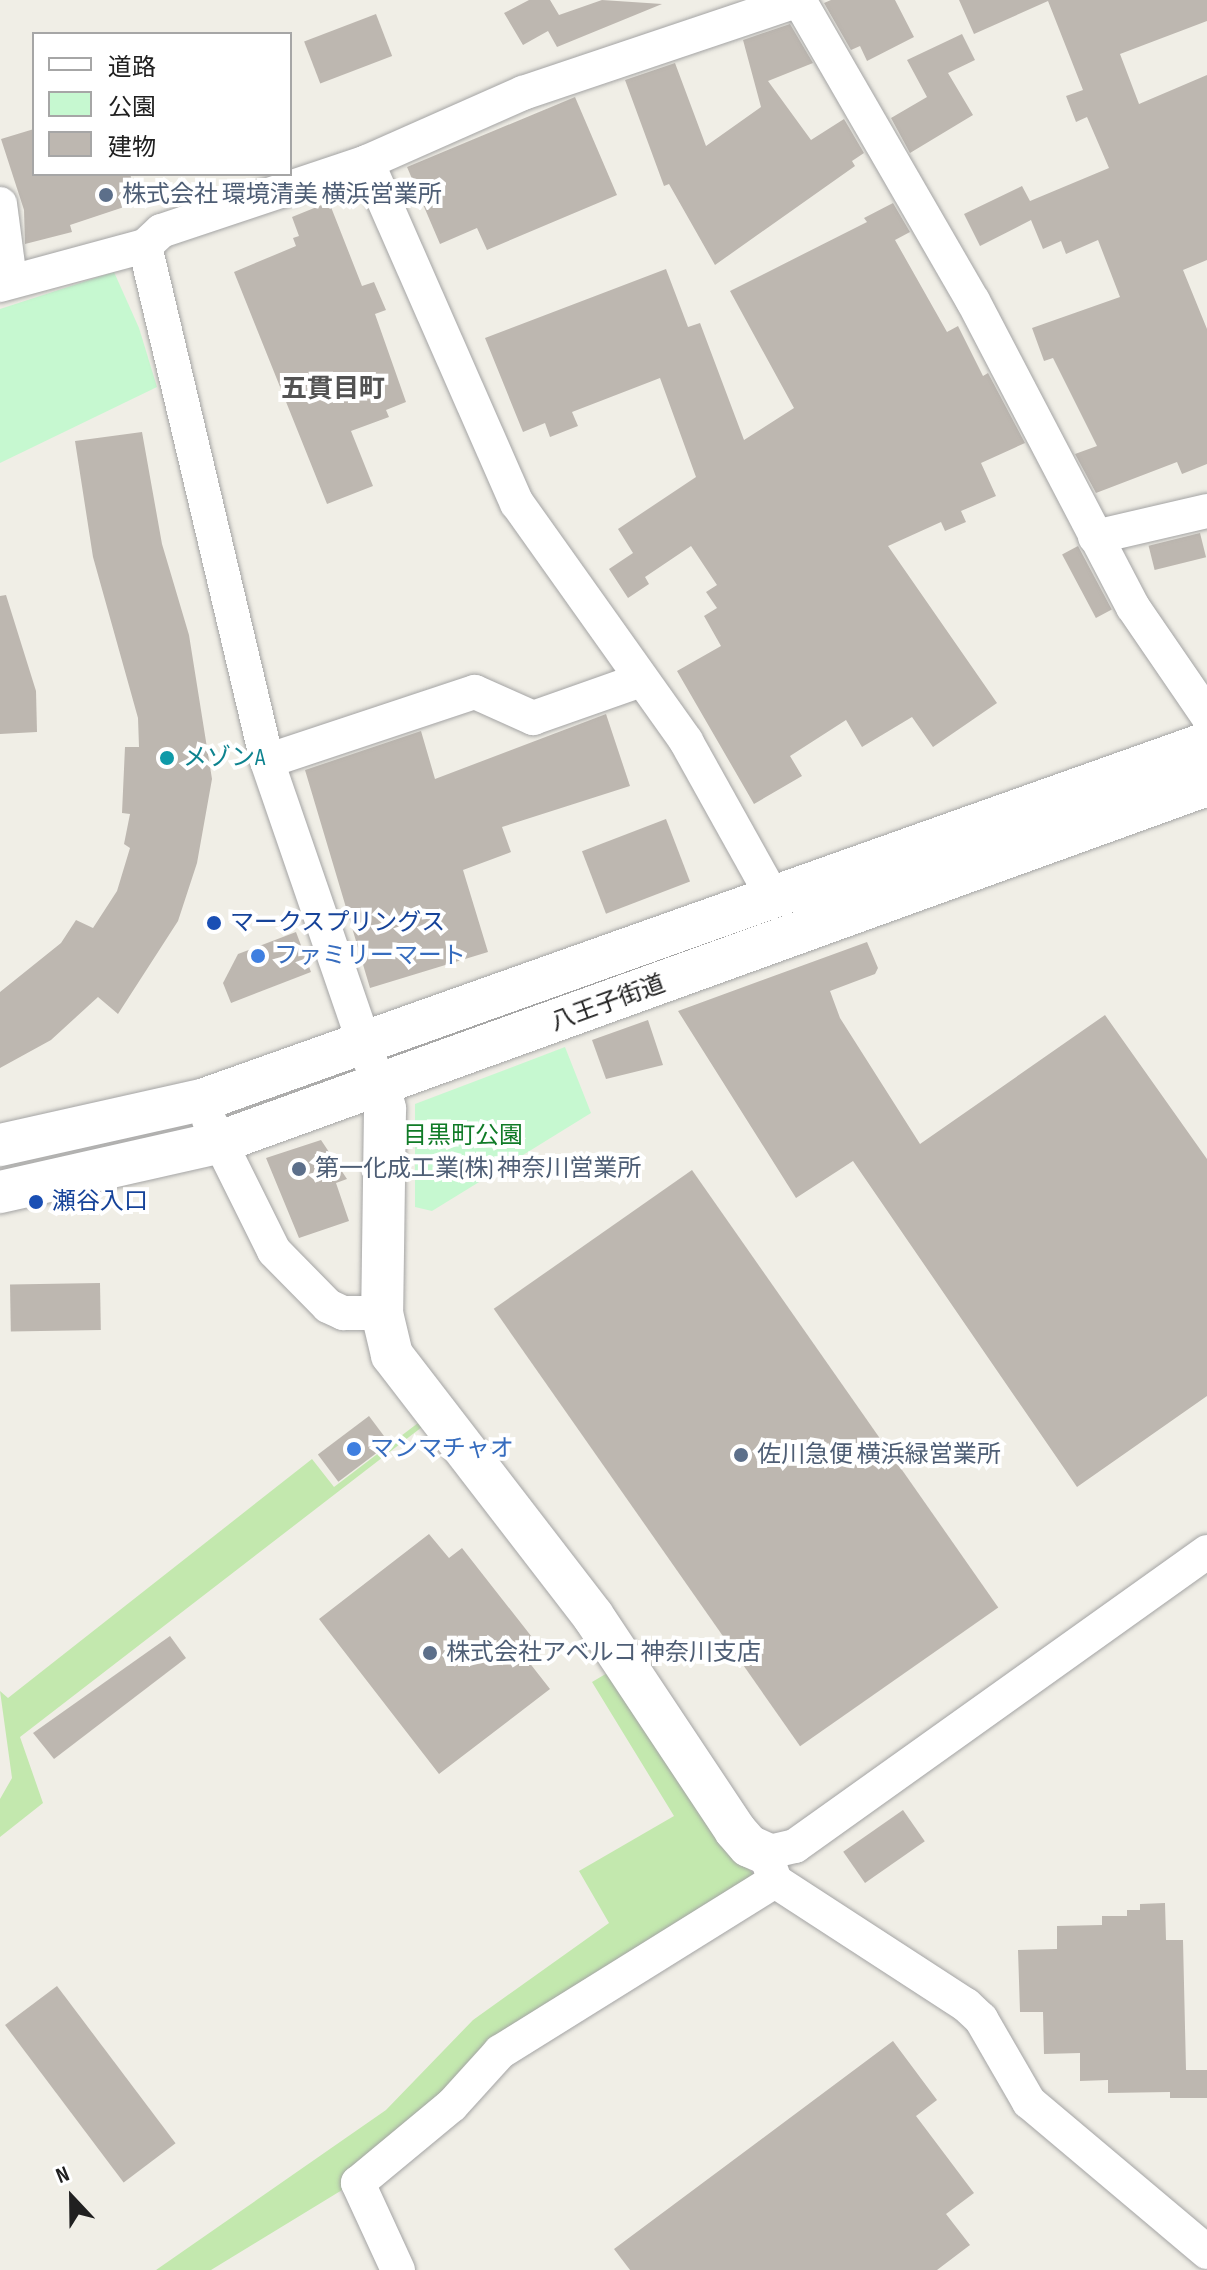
<!DOCTYPE html>
<html>
<head>
<meta charset="utf-8">
<style>
  body { margin:0 }
  #map { position:relative; width:1207px; height:2270px; overflow:hidden; background:#f0eee6; font-family:"Sofia Sans Condensed","Noto Sans JP",sans-serif }
  div>[style] { position:absolute }
  .grass>* { inset:0; background:#c3e8ae }
  .park>* { inset:0; background:#c6f8d0 }
  .building>* { inset:0; background:#bdb7b0; transform-origin:0 0 }
  .roads { filter:drop-shadow(0 0 2px #a4a4a4) drop-shadow(0 0 2px #a4a4a4) }
  .minor>* { height:34px; margin:-17px; padding:0 17px; transform-origin:17px; border-radius:17px; background:#fff }
  .tertiary>* { height:42px; margin:-21px; padding:0 21px; transform-origin:21px; border-radius:21px; background:#fff }
  .dots>* { width:22px; height:22px; translate:-50% -50%; box-sizing:border-box; border:4px solid #fff; border-radius:50% }
  span { translate:-50% -50%; white-space:nowrap; text-align:center; line-height:1.15; -webkit-text-stroke:8px #fff; paint-order:stroke }
  .service-label { font-size:24px; color:#4e5e75 }
  .left { translate:0 -50%; text-align:left }
  .culture-label { font-size:24px; color:#0d838f }
  .transit-label { font-size:24px; color:#164399 }
  .shop-label { font-size:24px; color:#366cbe }
  .street-label { font-size:24px; color:#202020 }
  .park-label { font-size:24px; color:#107b27 }
  .neighbourhood-label { font-size:26px; color:#535353; font-weight:700 }
  .legend { position:absolute; left:32px; top:32px; width:260px; height:144px; box-sizing:border-box; background:#fff; border:2px solid #a6a6a6; margin:0; padding:10px 14px; list-style:none; font-size:24px; color:#202020 }
  .legend li { display:flex; align-items:center; gap:16px; height:40px }
  .legend b { width:40px; border:2px solid #a6a6a6 }
  .north { position:absolute; left:32px; top:2158px; width:80px; height:80px; -webkit-text-stroke:6px #fff; paint-order:stroke; rotate:338deg; font-size:22px; font-weight:700; line-height:32px; text-align:center; color:#202020 }
  .north::after { content:''; display:block; margin:auto; width:28px; height:36px; background:#202020; clip-path:polygon(50% 0,100% 100%,50% 72%,0 100%) }
</style>
</head>
<body>
<div id="map">
  <div class="grass">
    <i style="clip-path:polygon(418px 1423px,422px 1427px,20px 1737px,43px 1803px,0 1837px,0 1799px,12px 1778px,0 1691px,8px 1698px,312px 1459px,334px 1487px)"></i>
    <i style="clip-path:polygon(614px 1669px,714px 1831px,756px 1877px,412px 2121px,343px 2175px,347px 2187px,211px 2270px,156px 2270px,386px 2110px,473px 2020px,609px 1923px,579px 1871px,674px 1816px,592px 1682px)"></i>
  </div>
  <div class="park">
    <i style="clip-path:polygon(114px 272px,139px 328px,157px 387px,0 463px,0 309px)"></i>
    <i style="clip-path:polygon(565px 1047px,591px 1113px,432px 1211px,415px 1207px,415px 1104px)"></i>
  </div>
  <div class="building">
    <i style="clip-path:polygon(529px 0,550px 0,559px 15px,602px 0,662px 4px,557px 47px,548px 31px,523px 45px,504px 13px)"></i>
    <i style="clip-path:polygon(831px 0,895px 0,914px 37px,867px 61px,860px 46px,851px 50px,824px 3px)"></i>
    <i style="clip-path:polygon(959px 0,1207px 0,1207px 21px,1120px 54px,1139px 104px,1207px 75px,1207px 260px,1183px 270px,1207px 329px,1207px 464px,1182px 474px,1177px 462px,1096px 493px,1075px 454px,1097px 446px,1053px 358px,1044px 361px,1032px 328px,1120px 297px,1098px 240px,1066px 254px,1061px 241px,1043px 249px,1031px 220px,980px 246px,964px 214px,1022px 186px,1030px 201px,1109px 168px,1087px 117px,1076px 122px,1066px 96px,1083px 90px,1048px 1px,974px 34px)"></i>
    <i style="left:376px;top:14px;width:45px;height:77px;rotate:69deg"></i>
    <i style="clip-path:polygon(790px 24px,813px 63px,768px 81px,811px 140px,844px 119px,864px 153px,852px 161px,855px 166px,715px 265px,669px 184px,664px 186px,625px 80px,675px 63px,706px 146px,761px 107px,743px 40px)"></i>
    <i style="clip-path:polygon(962px 34px,975px 60px,948px 73px,973px 115px,910px 153px,891px 118px,927px 97px,907px 60px)"></i>
    <i style="clip-path:polygon(575px 97px,617px 195px,487px 250px,477px 228px,440px 244px,407px 167px)"></i>
    <i style="clip-path:polygon(34px 129px,34px 174px,130px 174px,139px 202px,70px 225px,72px 232px,25px 244px,24px 210px,1px 139px)"></i>
    <i style="clip-path:polygon(329px 202px,362px 286px,374px 282px,386px 310px,375px 314px,406px 402px,386px 410px,389px 417px,351px 431px,373px 486px,327px 504px,234px 272px,296px 246px,293px 238px,299px 236px,292px 217px)"></i>
    <i style="clip-path:polygon(893px 203px,910px 232px,895px 240px,947px 332px,958px 326px,983px 376px,988px 373px,1025px 443px,981px 463px,996px 496px,961px 511px,966px 522px,945px 531px,941px 522px,888px 546px,997px 703px,933px 747px,912px 717px,862px 747px,846px 720px,790px 756px,802px 776px,754px 804px,677px 671px,721px 646px,704px 616px,717px 608px,706px 592px,717px 585px,691px 546px,645px 577px,649px 584px,628px 598px,609px 569px,633px 553px,618px 529px,696px 477px,660px 378px,572px 412px,578px 426px,550px 437px,545px 423px,523px 432px,485px 338px,666px 269px,688px 327px,700px 323px,744px 440px,794px 408px,730px 291px,867px 222px,864px 218px)"></i>
    <i style="clip-path:polygon(142px 432px,162px 544px,189px 635px,212px 779px,197px 863px,178px 921px,118px 1014px,98px 997px,51px 1040px,0 1068px,0 992px,61px 943px,76px 920px,93px 928px,117px 891px,130px 848px,124px 844px,130px 814px,122px 813px,125px 747px,139px 747px,138px 718px,93px 557px,75px 441px)"></i>
    <i style="left:1200px;top:533px;width:25px;height:53px;rotate:76deg"></i>
    <i style="left:1078px;top:546px;width:72px;height:18px;rotate:62deg"></i>
    <i style="clip-path:polygon(6px 595px,36px 691px,37px 732px,0 734px,0 596px)"></i>
    <i style="clip-path:polygon(606px 714px,630px 786px,502px 827px,511px 852px,463px 870px,488px 952px,370px 988px,305px 770px,421px 731px,435px 779px)"></i>
    <i style="left:666px;top:819px;width:67px;height:90px;rotate:69deg"></i>
    <i style="clip-path:polygon(296px 932px,311px 972px,231px 1003px,223px 983px,238px 954px)"></i>
    <i style="clip-path:polygon(867px 942px,878px 968px,875px 974px,830px 991px,840px 1018px,920px 1144px,1105px 1015px,1207px 1159px,1207px 1396px,1077px 1487px,853px 1161px,796px 1198px,678px 1011px)"></i>
    <i style="clip-path:polygon(648px 1020px,663px 1065px,606px 1079px,592px 1040px)"></i>
    <i style="clip-path:polygon(321px 1140px,347px 1179px,336px 1183px,349px 1221px,299px 1238px,266px 1158px)"></i>
    <i style="left:692px;top:1170px;width:534px;height:242px;rotate:55deg"></i>
    <i style="left:100px;top:1283px;width:47px;height:90px;rotate:89deg"></i>
    <i style="left:369px;top:1416px;width:34px;height:64px;rotate:53deg"></i>
    <i style="clip-path:polygon(429px 1534px,449px 1558px,462px 1548px,535px 1641px,521px 1652px,550px 1689px,439px 1774px,319px 1619px)"></i>
    <i style="clip-path:polygon(170px 1636px,186px 1658px,54px 1759px,33px 1733px)"></i>
    <i style="left:903px;top:1810px;width:38px;height:73px;rotate:55deg"></i>
    <i style="clip-path:polygon(1165px 1903px,1166px 1940px,1183px 1940px,1186px 2070px,1207px 2070px,1207px 2098px,1170px 2098px,1170px 2092px,1108px 2093px,1108px 2080px,1080px 2081px,1080px 2053px,1044px 2054px,1043px 2012px,1020px 2012px,1018px 1950px,1057px 1949px,1057px 1926px,1102px 1925px,1102px 1916px,1127px 1916px,1127px 1910px,1140px 1910px,1140px 1904px)"></i>
    <i style="left:57px;top:1986px;width:197px;height:65px;rotate:53deg"></i>
    <i style="clip-path:polygon(893px 2041px,937px 2100px,916px 2116px,974px 2193px,946px 2214px,970px 2245px,937px 2270px,630px 2270px,614px 2249px)"></i>
  </div>
  <div class="roads">
    <div class="minor">
      <i style="left:799px;top:0;width:348px;rotate:60deg"></i>
      <i style="left:973px;top:301px;width:345px;rotate:62.4deg"></i>
      <i style="left:1133px;top:607px;width:131px;rotate:55.6deg"></i>
      <i style="left:367px;top:162px;width:373px;rotate:66.3deg"></i>
      <i style="left:517px;top:503px;width:292px;rotate:54.6deg"></i>
      <i style="left:686px;top:741px;width:179px;rotate:60.9deg"></i>
      <i style="left:0;top:204px;width:77px;rotate:82.5deg"></i>
      <i style="left:145px;top:246px;width:22px;rotate:-43deg"></i>
      <i style="left:161px;top:231px;width:217px;rotate:-18.5deg"></i>
      <i style="left:367px;top:162px;width:171px;rotate:-23.9deg"></i>
      <i style="left:523px;top:93px;width:291px;rotate:-18.6deg"></i>
      <i style="left:0;top:285px;width:150px;rotate:-15.1deg"></i>
      <i style="left:145px;top:246px;width:529px;rotate:76.67deg"></i>
      <i style="left:267px;top:761px;width:344px;rotate:71deg"></i>
      <i style="left:1095px;top:537px;width:115px;rotate:-13.1deg"></i>
      <i style="left:267px;top:761px;width:219px;rotate:-18.4deg"></i>
      <i style="left:475px;top:692px;width:64px;rotate:24.1deg"></i>
      <i style="left:533px;top:718px;width:114px;rotate:-19.4deg"></i>
      <i style="left:209px;top:1120px;width:146px;rotate:63.6deg"></i>
      <i style="left:274px;top:1251px;width:77px;rotate:45.5deg"></i>
      <i style="left:328px;top:1306px;width:17px;rotate:25deg"></i>
      <i style="left:343px;top:1313px;width:39px"></i>
      <i style="left:1207px;top:1552px;width:506px;rotate:144.49deg"></i>
      <i style="left:795px;top:1846px;width:31px;rotate:167deg"></i>
      <i style="left:765px;top:1853px;width:30px;rotate:70deg"></i>
      <i style="left:775px;top:1881px;width:228px;rotate:33deg"></i>
      <i style="left:966px;top:2005px;width:21px;rotate:43deg"></i>
      <i style="left:981px;top:2019px;width:96px;rotate:60deg"></i>
      <i style="left:1029px;top:2102px;width:233px;rotate:40.1deg"></i>
      <i style="left:398px;top:2270px;width:96px;rotate:-114.7deg"></i>
      <i style="left:358px;top:2183px;width:122px;rotate:-39.7deg"></i>
      <i style="left:452px;top:2105px;width:72px;rotate:-47.8deg"></i>
      <i style="left:500px;top:2052px;width:324px;rotate:-31.9deg"></i>
    </div>
    <div class="tertiary">
      <i style="left:379px;top:1086px;width:24px;rotate:75deg"></i>
      <i style="left:385px;top:1109px;width:204px;rotate:90.8deg"></i>
      <i style="left:382px;top:1313px;width:43px;rotate:76.6deg"></i>
      <i style="left:392px;top:1355px;width:329px;rotate:52.4deg"></i>
      <i style="left:593px;top:1616px;width:257px;rotate:56.4deg"></i>
      <i style="left:735px;top:1830px;width:21px;rotate:49deg"></i>
      <i style="left:749px;top:1846px;width:17px;rotate:24deg"></i>
      <i style="left:0;top:1145px;width:207px;rotate:-12.6deg"></i>
      <i style="left:202px;top:1100px;width:1067px;rotate:-19.56deg"></i>
      <i style="left:0;top:1192px;width:222px;rotate:-12.7deg"></i>
      <i style="left:217px;top:1143px;width:1053px;rotate:-19.88deg"></i>
    </div>
  </div>
  <div class="dots">
    <i style="left:106px;top:195px;background:#5c6f8a"></i>
    <i style="left:167px;top:758px;background:#0f9aa8"></i>
    <i style="left:214px;top:923px;background:#1a4fb4"></i>
    <i style="left:258px;top:956px;background:#3f7fe0"></i>
    <i style="left:299px;top:1169px;background:#5c6f8a"></i>
    <i style="left:36px;top:1202px;background:#1a4fb4"></i>
    <i style="left:354px;top:1449px;background:#3f7fe0"></i>
    <i style="left:741px;top:1455px;background:#5c6f8a"></i>
    <i style="left:430px;top:1653px;background:#5c6f8a"></i>
  </div>
  <div class="service-label">
    <span class="left" style="left:122px;top:195px">株式会社 環境清美 横浜営業所</span>
    <span class="left" style="left:315px;top:1169px">第一化成工業(株) 神奈川営業所</span>
    <span class="left" style="left:757px;top:1455px">佐川急便 横浜緑営業所</span>
    <span class="left" style="left:446px;top:1653px">株式会社アベルコ 神奈川支店</span>
  </div>
  <div class="culture-label">
    <span class="left" style="left:183px;top:758px">メゾンA</span>
  </div>
  <div class="transit-label">
    <span class="left" style="left:230px;top:923px">マークスプリングス</span>
    <span class="left" style="left:52px;top:1202px">瀬谷入口</span>
  </div>
  <div class="shop-label">
    <span class="left" style="left:274px;top:956px">ファミリーマート</span>
    <span class="left" style="left:370px;top:1449px">マンマチャオ</span>
  </div>
  <div class="street-label">
    <span style="left:608px;top:1003px;rotate:-20deg">八王子街道</span>
  </div>
  <div class="park-label">
    <span style="left:463px;top:1136px">目黒町公園</span>
  </div>
  <div class="neighbourhood-label">
    <span style="left:333px;top:390px">五貫目町</span>
  </div>
  <ul class="legend">
  <li><b style="height:10px;background:#fff"></b>道路</li>
  <li><b style="height:22px;background:#c6f8d0"></b>公園</li>
  <li><b style="height:22px;background:#bdb7b0"></b>建物</li>
  </ul>
  <div class="north">N</div>
</div>
</body>
</html>
